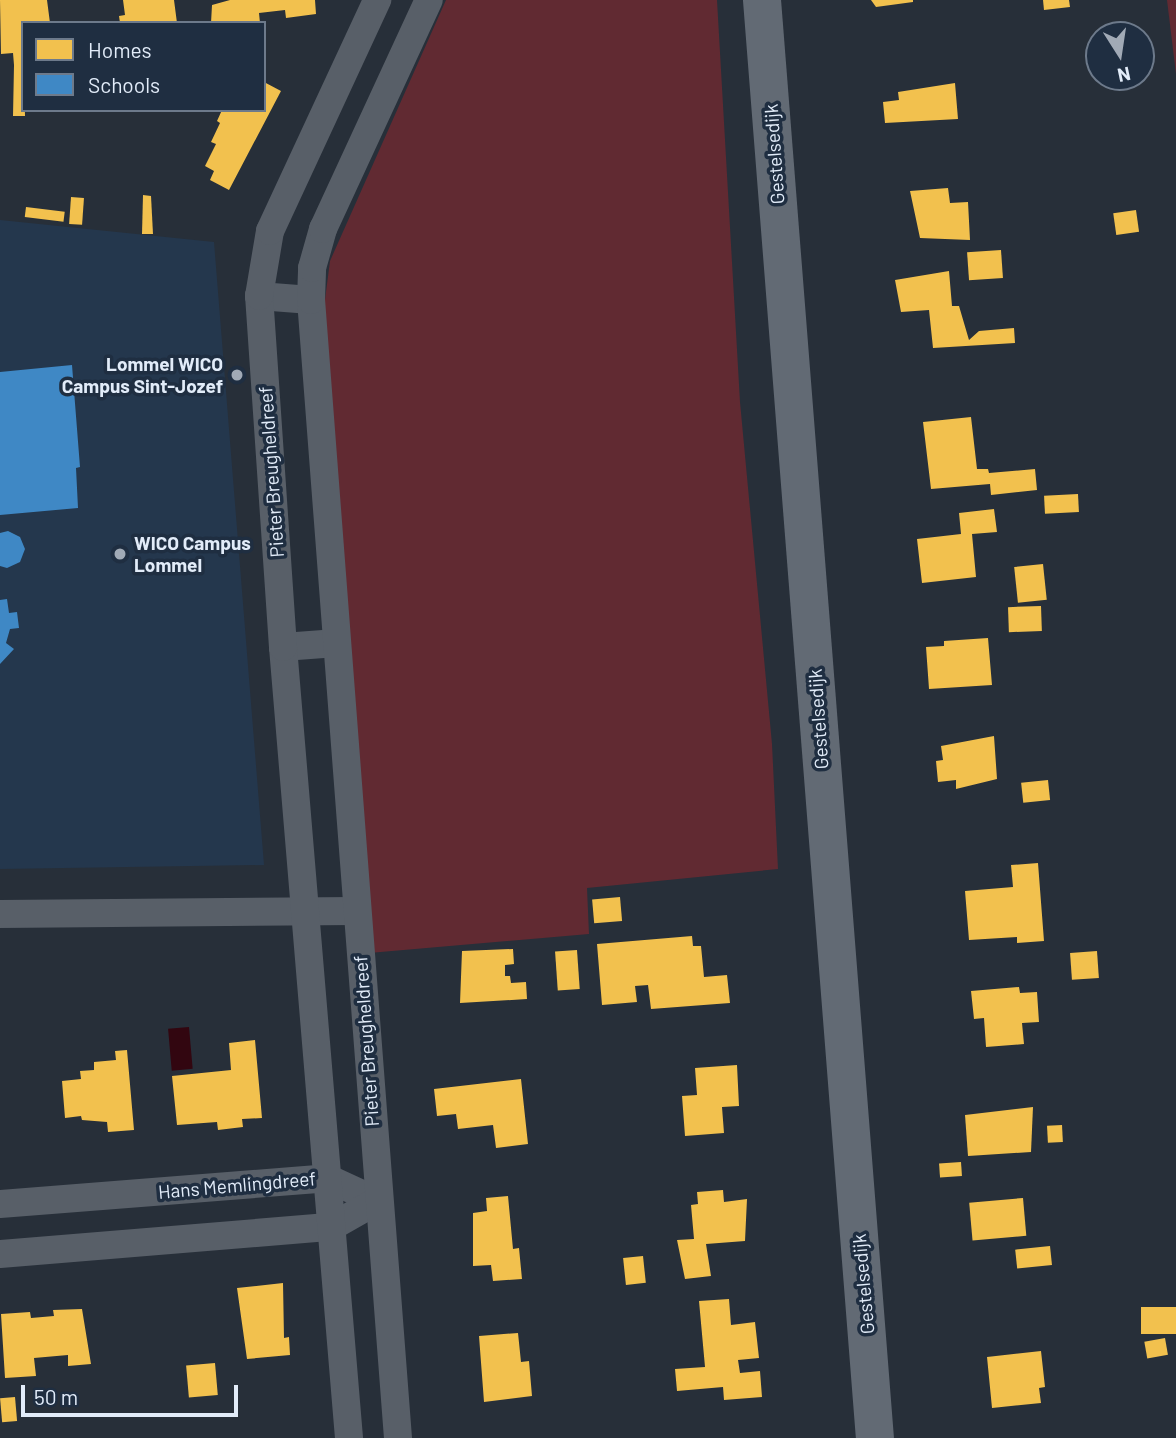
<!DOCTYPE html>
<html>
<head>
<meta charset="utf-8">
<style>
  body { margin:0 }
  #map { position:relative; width:1176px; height:1438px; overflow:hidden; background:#272f39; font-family:Barlow,sans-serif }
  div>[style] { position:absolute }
  .built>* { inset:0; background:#24374d }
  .green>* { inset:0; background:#612a32 }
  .water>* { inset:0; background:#320610; transform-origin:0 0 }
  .homes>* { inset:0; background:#f2c14e; transform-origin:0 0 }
  .schools>* { inset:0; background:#3f88c5 }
  .street>* { height:28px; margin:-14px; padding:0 14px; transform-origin:14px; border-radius:14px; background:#585f68 }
  .secondary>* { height:38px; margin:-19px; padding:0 19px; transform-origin:19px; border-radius:19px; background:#626a74 }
  .dots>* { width:19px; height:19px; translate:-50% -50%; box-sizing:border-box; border:4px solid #1f2e41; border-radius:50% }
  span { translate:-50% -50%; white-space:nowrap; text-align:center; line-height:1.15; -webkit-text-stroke:7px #1f2e41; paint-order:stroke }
  .street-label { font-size:19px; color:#e2ecf9 }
  .poi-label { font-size:19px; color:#e2ecf9; font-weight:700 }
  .right { translate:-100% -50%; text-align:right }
  .left { translate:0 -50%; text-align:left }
  .legend { position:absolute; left:21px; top:21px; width:245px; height:91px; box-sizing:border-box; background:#1f2e41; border:2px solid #6d7a8b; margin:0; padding:9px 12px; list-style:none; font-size:21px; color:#e2ecf9 }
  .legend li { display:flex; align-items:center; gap:14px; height:35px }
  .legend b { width:35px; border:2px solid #6d7a8b }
  .north { position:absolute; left:1085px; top:21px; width:70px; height:70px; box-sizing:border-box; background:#1f2e41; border:2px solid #6d7a8b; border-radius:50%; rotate:168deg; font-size:19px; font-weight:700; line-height:28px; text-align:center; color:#e2ecf9 }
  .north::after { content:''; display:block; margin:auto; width:24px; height:32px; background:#a1aab6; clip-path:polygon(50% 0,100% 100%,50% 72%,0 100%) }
  .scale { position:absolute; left:21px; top:1385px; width:217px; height:32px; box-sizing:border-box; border:4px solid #e2ecf9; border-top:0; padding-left:9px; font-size:21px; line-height:24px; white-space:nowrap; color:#e2ecf9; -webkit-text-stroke:5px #1f2e41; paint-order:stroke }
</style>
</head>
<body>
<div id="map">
  <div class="built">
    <i style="clip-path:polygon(0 220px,214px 242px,264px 865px,0 869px)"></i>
  </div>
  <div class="green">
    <i style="clip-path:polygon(446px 0,717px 0,740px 402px,772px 744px,778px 869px,587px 888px,589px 934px,369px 953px,323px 315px,330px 261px)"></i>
    <i style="clip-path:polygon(1167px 0,1176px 0,1176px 74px)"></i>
  </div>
  <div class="water">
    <i style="left:189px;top:1027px;width:42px;height:21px;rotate:85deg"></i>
  </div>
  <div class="homes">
    <i style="clip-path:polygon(0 0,47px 0,50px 23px,23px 23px,25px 116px,13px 116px,14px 65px,13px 53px,1px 54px)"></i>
    <i style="clip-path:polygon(123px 0,174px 0,177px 23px,120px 23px,119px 16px,125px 15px)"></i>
    <i style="clip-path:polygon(230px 0,315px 0,316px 14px,286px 18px,285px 10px,259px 13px,260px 23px,211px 23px,212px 5px)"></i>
    <i style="clip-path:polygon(871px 0,913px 0,913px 2px,876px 7px)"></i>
    <i style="clip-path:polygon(1043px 0,1069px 0,1070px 7px,1044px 10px)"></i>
    <i style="clip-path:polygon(264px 82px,281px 91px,229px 190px,210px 180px,214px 171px,205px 166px,216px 144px,211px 142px,220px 123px,217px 121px,222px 110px,264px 110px)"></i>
    <i style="clip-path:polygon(955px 83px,958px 119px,885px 123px,883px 102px,899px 100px,898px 92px)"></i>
    <i style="clip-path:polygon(948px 188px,950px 203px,968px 202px,970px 240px,920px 238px,910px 191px)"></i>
    <i style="clip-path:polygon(143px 195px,151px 196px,153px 234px,142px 234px)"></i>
    <i style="left:71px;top:197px;width:13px;height:27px;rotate:4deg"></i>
    <i style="left:26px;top:207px;width:39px;height:10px;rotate:7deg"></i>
    <i style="left:1136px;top:210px;width:22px;height:23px;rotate:82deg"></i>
    <i style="left:1001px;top:250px;width:28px;height:34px;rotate:86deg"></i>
    <i style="clip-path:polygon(949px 271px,952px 306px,959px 306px,969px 340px,979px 331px,1014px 328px,1015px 343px,933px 348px,929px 310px,901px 312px,895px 280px)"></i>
    <i style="clip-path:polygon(971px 417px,977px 469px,988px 469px,989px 473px,1035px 469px,1037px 490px,991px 495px,990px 484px,931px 489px,923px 422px)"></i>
    <i style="left:1078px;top:494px;width:18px;height:34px;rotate:87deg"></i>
    <i style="clip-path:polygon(994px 509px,997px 532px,972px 534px,976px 577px,922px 583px,917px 539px,961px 534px,959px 513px)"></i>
    <i style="left:1043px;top:564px;width:36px;height:29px;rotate:84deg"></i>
    <i style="left:1041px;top:606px;width:25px;height:33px;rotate:88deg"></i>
    <i style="clip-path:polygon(988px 638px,992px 685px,929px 689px,926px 647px,944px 646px,944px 641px)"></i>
    <i style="clip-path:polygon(994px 736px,997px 779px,956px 789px,956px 780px,938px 782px,936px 761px,943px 760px,941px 746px)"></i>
    <i style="left:1048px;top:780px;width:20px;height:27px;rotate:84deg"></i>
    <i style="clip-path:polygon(1038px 863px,1044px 941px,1017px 943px,1017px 937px,969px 940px,965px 891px,1013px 887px,1011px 865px)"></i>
    <i style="left:620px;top:897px;width:24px;height:28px;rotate:85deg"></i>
    <i style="clip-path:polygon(692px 936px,693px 946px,701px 946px,704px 977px,727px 975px,730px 1003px,651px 1009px,648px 985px,635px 986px,637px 1002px,602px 1005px,597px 944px)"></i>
    <i style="clip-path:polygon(513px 949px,514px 964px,505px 965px,505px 976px,510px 976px,511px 983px,526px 982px,527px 999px,460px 1003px,462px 951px)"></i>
    <i style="left:577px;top:950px;width:39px;height:22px;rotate:86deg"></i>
    <i style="left:1097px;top:951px;width:27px;height:27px;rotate:86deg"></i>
    <i style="clip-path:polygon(1019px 987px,1020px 993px,1037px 992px,1039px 1022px,1022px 1023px,1024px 1044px,986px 1047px,984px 1018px,974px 1019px,971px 991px)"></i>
    <i style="clip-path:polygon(255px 1040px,262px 1118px,242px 1119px,243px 1127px,218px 1130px,217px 1122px,177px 1125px,172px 1076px,231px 1070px,229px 1043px)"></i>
    <i style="clip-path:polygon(127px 1050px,134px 1130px,108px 1132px,107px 1122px,82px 1120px,81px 1116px,65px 1118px,62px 1081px,81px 1079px,80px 1071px,94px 1070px,94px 1062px,116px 1060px,115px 1051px)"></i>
    <i style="clip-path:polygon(737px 1065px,739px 1106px,722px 1107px,724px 1133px,685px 1136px,682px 1096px,697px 1095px,695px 1068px)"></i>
    <i style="clip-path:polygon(521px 1079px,528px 1144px,496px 1148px,493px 1125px,458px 1129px,456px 1114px,437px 1116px,434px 1089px)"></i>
    <i style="clip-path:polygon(1033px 1107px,1031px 1152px,968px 1156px,965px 1115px)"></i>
    <i style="left:1062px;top:1125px;width:17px;height:15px;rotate:87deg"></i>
    <i style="left:961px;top:1162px;width:14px;height:22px;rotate:86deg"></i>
    <i style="clip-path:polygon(723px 1190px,724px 1202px,747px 1199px,745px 1241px,706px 1244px,711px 1276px,685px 1279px,677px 1240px,694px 1239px,691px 1205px,698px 1204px,697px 1192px)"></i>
    <i style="clip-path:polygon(508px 1196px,513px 1249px,519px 1248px,522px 1279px,493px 1281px,491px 1265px,473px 1266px,473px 1213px,487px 1211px,486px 1198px)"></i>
    <i style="left:1023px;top:1198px;width:38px;height:54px;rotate:85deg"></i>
    <i style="left:1050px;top:1246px;width:19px;height:35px;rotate:84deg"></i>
    <i style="left:643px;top:1256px;width:27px;height:20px;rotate:84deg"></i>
    <i style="clip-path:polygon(283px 1283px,284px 1338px,289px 1337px,290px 1355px,247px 1359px,237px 1288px)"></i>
    <i style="clip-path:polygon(729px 1299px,731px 1325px,755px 1322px,759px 1358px,738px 1360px,740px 1373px,760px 1371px,762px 1397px,724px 1400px,723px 1387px,677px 1391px,675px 1369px,705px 1367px,699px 1301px)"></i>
    <i style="left:1176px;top:1307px;width:27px;height:35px;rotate:90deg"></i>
    <i style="clip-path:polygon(82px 1309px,91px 1364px,68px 1366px,68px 1355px,34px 1358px,36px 1376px,5px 1378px,1px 1314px,30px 1312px,31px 1318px,54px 1316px,53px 1310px)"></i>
    <i style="clip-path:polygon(518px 1333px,521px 1362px,529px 1361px,532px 1396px,484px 1402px,479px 1336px)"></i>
    <i style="left:1165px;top:1338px;width:17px;height:21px;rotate:80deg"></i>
    <i style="clip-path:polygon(1041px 1351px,1045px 1387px,1039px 1388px,1041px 1403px,992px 1408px,987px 1357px)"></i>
    <i style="left:215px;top:1363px;width:32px;height:29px;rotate:85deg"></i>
    <i style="left:15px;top:1397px;width:24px;height:15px;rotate:85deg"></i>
  </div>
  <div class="schools">
    <i style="clip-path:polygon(72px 365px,80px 467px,76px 468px,78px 508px,0 515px,0 372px)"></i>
    <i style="clip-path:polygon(8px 531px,20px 537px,25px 549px,20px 562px,7px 568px,0 566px,0 533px)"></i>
    <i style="clip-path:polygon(7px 599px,9px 613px,17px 612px,19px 628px,10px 629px,6px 643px,14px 649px,0 664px,0 600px)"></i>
  </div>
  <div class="street">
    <i style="left:259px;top:296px;width:52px;rotate:4.4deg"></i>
    <i style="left:283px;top:647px;width:54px;rotate:-4.2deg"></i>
    <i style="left:0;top:914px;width:356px;rotate:-0.5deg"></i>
    <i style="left:0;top:1204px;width:328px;rotate:-4.5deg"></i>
    <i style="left:327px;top:1178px;width:55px;rotate:24.7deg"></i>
    <i style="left:0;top:1254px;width:332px;rotate:-4.7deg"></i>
    <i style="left:331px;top:1227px;width:53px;rotate:-29.5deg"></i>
    <i style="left:349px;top:1438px;width:794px;rotate:-94.77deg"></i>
    <i style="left:283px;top:647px;width:352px;rotate:-93.9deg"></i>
    <i style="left:259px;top:296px;width:66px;rotate:-80.4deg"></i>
    <i style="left:270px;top:231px;width:255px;rotate:-65.1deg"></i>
    <i style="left:398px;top:1438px;width:1141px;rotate:-94.37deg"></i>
    <i style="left:311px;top:300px;width:32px;rotate:-88deg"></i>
    <i style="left:312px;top:268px;width:41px;rotate:-74.2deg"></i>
    <i style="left:323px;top:229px;width:252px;rotate:-65.2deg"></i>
  </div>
  <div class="secondary">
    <i style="left:762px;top:0;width:1442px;rotate:85.51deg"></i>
  </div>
  <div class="dots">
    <i style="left:237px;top:375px;background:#a1aab6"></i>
    <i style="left:120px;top:554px;background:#a1aab6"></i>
  </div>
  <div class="street-label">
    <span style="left:774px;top:154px;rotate:-94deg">Gestelsedijk</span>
    <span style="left:271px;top:472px;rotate:-94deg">Pieter Breugheldreef</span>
    <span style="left:818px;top:719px;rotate:-94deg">Gestelsedijk</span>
    <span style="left:366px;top:1041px;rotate:-94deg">Pieter Breugheldreef</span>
    <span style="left:237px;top:1185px;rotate:-5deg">Hans Memlingdreef</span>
    <span style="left:863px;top:1284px;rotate:-95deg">Gestelsedijk</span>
  </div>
  <div class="poi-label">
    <span class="right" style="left:223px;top:375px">Lommel WICO<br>Campus Sint-Jozef</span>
    <span class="left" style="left:134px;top:554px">WICO Campus<br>Lommel</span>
  </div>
  <ul class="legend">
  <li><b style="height:19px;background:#f2c14e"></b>Homes</li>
  <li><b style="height:19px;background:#3f88c5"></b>Schools</li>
  </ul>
  <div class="north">N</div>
  <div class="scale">50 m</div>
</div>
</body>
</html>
